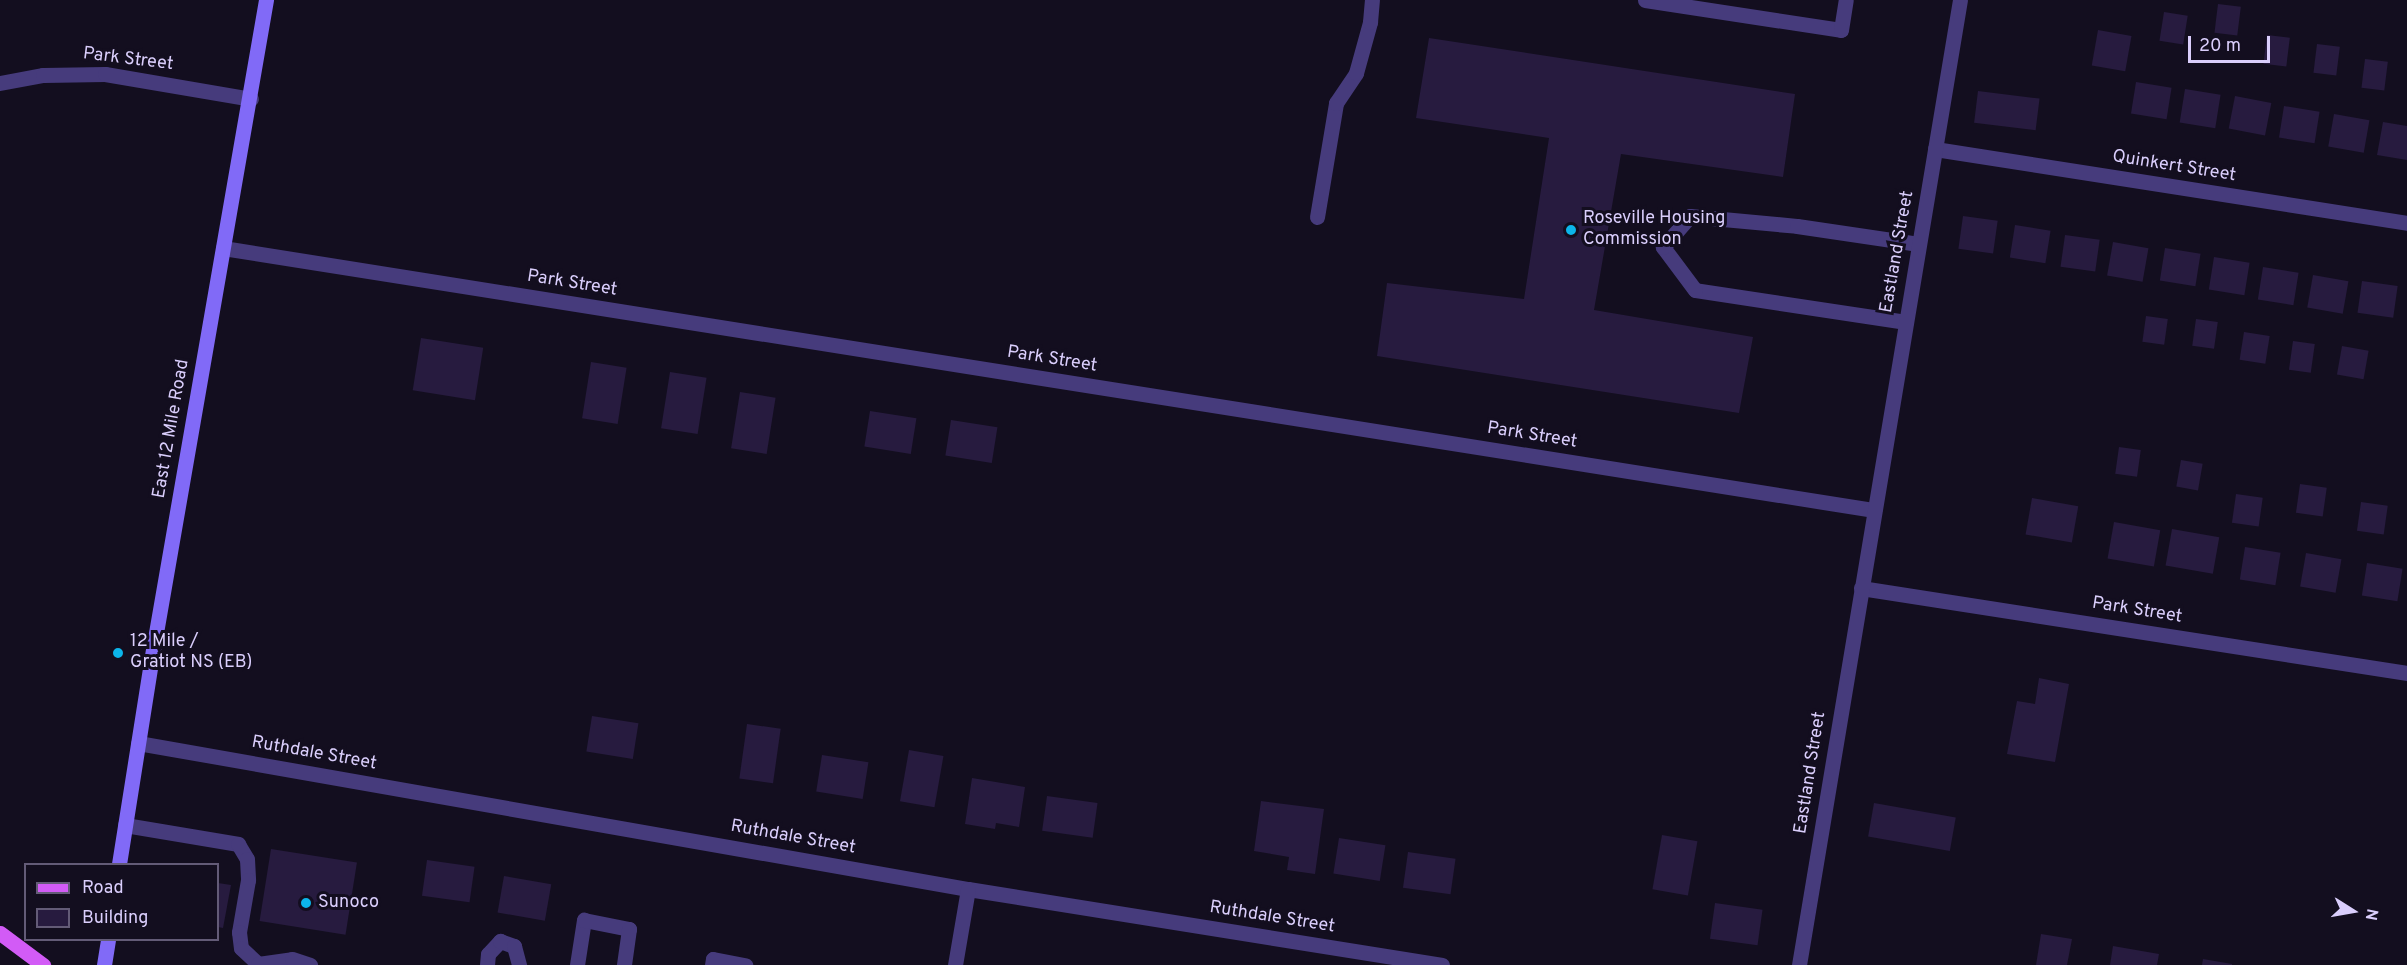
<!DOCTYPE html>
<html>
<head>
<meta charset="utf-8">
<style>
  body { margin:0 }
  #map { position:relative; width:2407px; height:965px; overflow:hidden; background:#130e1f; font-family:Overpass,sans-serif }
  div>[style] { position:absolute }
  .building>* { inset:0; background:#271b3f; transform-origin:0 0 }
  .lane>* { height:15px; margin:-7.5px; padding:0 7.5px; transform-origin:7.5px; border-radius:7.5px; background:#463b7c }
  .street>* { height:15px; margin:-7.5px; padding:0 7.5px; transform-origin:7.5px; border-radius:7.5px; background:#463b7c }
  .secondary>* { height:15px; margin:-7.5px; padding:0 7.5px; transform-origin:7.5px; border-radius:7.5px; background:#816af7 }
  .primary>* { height:15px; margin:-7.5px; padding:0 7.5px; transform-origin:7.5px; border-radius:7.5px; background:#d25bf6 }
  .dots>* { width:16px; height:16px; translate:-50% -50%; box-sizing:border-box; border:3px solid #130e1f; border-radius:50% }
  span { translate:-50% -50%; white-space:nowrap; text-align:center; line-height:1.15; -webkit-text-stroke:6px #130e1f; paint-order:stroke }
  .street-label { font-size:18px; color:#dacefc }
  .poi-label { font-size:18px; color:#dacefc }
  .left { translate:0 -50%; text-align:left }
  .legend { position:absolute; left:24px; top:863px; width:195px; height:78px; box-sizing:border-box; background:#130e1f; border:2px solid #635b77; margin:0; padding:8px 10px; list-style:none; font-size:18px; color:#dacefc }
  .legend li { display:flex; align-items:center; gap:12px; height:30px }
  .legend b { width:30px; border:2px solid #635b77 }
  .north { position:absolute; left:2323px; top:881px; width:60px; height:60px; -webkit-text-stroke:4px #130e1f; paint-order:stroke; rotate:101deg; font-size:16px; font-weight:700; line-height:24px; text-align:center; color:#dacefc }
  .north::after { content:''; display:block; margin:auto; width:21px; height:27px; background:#dacefc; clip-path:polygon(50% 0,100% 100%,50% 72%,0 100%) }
  .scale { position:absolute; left:2188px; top:36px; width:82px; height:27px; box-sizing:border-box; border:3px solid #dacefc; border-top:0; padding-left:8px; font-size:18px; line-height:21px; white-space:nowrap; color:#dacefc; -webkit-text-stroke:4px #130e1f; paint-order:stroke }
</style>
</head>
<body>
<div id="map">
  <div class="building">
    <i style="left:2218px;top:4px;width:23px;height:29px;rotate:7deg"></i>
    <i style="left:2164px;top:12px;width:24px;height:29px;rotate:9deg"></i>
    <i style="left:2098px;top:30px;width:34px;height:36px;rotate:10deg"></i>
    <i style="left:2267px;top:35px;width:23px;height:29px;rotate:7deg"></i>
    <i style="clip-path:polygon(1429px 38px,1795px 94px,1783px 177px,1621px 154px,1594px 310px,1753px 337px,1739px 413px,1377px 356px,1387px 283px,1524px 299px,1549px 138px,1416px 118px)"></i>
    <i style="left:2317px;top:44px;width:23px;height:29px;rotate:7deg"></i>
    <i style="left:2365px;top:59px;width:23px;height:29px;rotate:7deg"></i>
    <i style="left:2136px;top:82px;width:36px;height:32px;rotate:9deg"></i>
    <i style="left:2185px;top:89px;width:36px;height:34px;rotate:9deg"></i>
    <i style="left:1978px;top:91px;width:62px;height:32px;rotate:7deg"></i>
    <i style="left:2235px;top:96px;width:37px;height:33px;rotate:11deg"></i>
    <i style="left:2284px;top:106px;width:36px;height:32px;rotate:9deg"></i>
    <i style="left:2334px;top:114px;width:36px;height:33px;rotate:10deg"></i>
    <i style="clip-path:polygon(2383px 122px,2407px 126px,2407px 160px,2377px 155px)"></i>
    <i style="left:1963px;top:216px;width:35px;height:33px;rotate:8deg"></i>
    <i style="left:2015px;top:225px;width:36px;height:33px;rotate:9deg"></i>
    <i style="left:2065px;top:235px;width:35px;height:32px;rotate:8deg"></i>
    <i style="left:2113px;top:242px;width:36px;height:34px;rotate:10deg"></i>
    <i style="left:2165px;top:248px;width:36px;height:33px;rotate:9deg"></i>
    <i style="left:2214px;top:257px;width:36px;height:33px;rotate:9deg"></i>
    <i style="left:2263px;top:267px;width:36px;height:33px;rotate:9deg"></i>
    <i style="left:2313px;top:275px;width:36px;height:33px;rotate:10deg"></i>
    <i style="left:2362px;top:281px;width:36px;height:32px;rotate:8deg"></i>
    <i style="left:2146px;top:316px;width:22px;height:26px;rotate:8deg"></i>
    <i style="left:2196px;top:319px;width:22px;height:27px;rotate:8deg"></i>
    <i style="left:2244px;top:332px;width:26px;height:28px;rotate:9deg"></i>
    <i style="left:421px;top:338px;width:63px;height:53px;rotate:9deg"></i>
    <i style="left:2293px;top:341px;width:22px;height:29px;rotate:8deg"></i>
    <i style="left:2342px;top:346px;width:27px;height:29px;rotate:10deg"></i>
    <i style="left:591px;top:362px;width:36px;height:57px;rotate:9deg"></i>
    <i style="left:670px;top:372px;width:37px;height:57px;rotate:9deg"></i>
    <i style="left:740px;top:392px;width:36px;height:57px;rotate:9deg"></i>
    <i style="left:870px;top:411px;width:47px;height:36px;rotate:9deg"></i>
    <i style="left:951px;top:420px;width:47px;height:36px;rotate:9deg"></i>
    <i style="left:2119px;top:447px;width:22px;height:27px;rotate:8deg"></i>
    <i style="left:2181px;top:460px;width:22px;height:27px;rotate:10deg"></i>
    <i style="left:2300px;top:484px;width:27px;height:29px;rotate:8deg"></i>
    <i style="left:2236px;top:494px;width:27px;height:29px;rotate:8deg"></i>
    <i style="left:2032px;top:498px;width:47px;height:37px;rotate:10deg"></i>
    <i style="left:2361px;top:502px;width:27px;height:29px;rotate:8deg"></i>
    <i style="left:2114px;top:522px;width:47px;height:37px;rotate:10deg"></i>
    <i style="left:2172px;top:529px;width:48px;height:37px;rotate:10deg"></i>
    <i style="left:2245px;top:547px;width:36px;height:33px;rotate:9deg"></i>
    <i style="left:2306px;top:553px;width:36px;height:34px;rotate:10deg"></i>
    <i style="left:2367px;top:563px;width:36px;height:33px;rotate:9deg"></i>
    <i style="clip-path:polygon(2039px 678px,2069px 684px,2055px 762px,2007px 754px,2017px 701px,2035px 704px)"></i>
    <i style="left:592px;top:716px;width:47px;height:36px;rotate:9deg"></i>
    <i style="left:747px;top:724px;width:34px;height:55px;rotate:8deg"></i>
    <i style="left:909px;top:750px;width:35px;height:52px;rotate:10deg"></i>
    <i style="left:822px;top:755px;width:47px;height:37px;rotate:9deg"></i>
    <i style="clip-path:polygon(972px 778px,1025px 787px,1019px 827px,996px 823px,995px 829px,965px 824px)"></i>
    <i style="left:1047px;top:796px;width:51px;height:35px;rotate:8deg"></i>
    <i style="clip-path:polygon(1261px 801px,1324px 809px,1315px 874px,1287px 870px,1289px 857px,1254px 851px)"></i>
    <i style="left:1874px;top:803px;width:83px;height:34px;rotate:10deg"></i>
    <i style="left:1662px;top:835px;width:36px;height:55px;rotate:10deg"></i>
    <i style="left:1339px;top:838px;width:47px;height:36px;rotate:9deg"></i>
    <i style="left:271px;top:849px;width:87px;height:73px;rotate:9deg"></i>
    <i style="left:1408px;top:852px;width:48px;height:36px;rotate:8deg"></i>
    <i style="left:427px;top:860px;width:48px;height:36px;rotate:8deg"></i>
    <i style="left:504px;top:876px;width:48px;height:37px;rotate:10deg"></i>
    <i style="clip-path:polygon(218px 883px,231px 885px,223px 928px,218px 927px)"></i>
    <i style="left:1715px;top:903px;width:48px;height:36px;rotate:8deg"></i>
    <i style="clip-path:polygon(2041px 934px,2072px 939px,2067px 965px,2036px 965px)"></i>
    <i style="clip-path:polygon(2113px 946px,2159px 954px,2157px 965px,2110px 965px)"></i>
    <i style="clip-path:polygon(2203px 959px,2232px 964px,2232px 965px,2202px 965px)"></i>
  </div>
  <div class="lane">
    <i style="left:1645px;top:0;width:198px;rotate:8.7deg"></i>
    <i style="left:1841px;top:30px;width:30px;rotate:-81deg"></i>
    <i style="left:1317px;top:217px;width:116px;rotate:-80.5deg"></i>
    <i style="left:1336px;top:103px;width:36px;rotate:-56deg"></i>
    <i style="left:1356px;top:73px;width:53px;rotate:-74.6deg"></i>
    <i style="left:1370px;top:22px;width:22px;rotate:-85deg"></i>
    <i style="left:1906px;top:322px;width:213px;rotate:-171.4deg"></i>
    <i style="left:1695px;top:290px;width:54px;rotate:-126.7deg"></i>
    <i style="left:1663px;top:247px;width:41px;rotate:-48.9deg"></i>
    <i style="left:1690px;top:216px;width:107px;rotate:5.3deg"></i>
    <i style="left:1797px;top:226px;width:123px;rotate:8.4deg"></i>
    <i style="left:125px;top:825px;width:115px;rotate:9.5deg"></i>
    <i style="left:238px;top:844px;width:17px;rotate:59deg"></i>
    <i style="left:247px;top:859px;width:21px;rotate:87deg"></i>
    <i style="left:248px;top:880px;width:53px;rotate:99.8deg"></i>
    <i style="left:239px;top:932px;width:16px;rotate:83deg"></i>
    <i style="left:241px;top:948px;width:23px;rotate:43deg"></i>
    <i style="left:258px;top:964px;width:34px;rotate:-8deg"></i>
    <i style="left:292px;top:959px;width:19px;rotate:18deg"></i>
    <i style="left:487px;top:965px;width:11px;rotate:-85deg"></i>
    <i style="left:488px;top:954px;width:18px;rotate:-47deg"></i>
    <i style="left:500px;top:941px;width:15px;rotate:20deg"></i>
    <i style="left:514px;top:946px;width:20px;rotate:75deg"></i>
    <i style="left:577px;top:965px;width:46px;rotate:-81.2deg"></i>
    <i style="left:584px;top:920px;width:46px;rotate:11.3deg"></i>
    <i style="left:629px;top:929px;width:36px;rotate:98deg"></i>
    <i style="left:712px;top:965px;width:6px;rotate:-81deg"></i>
    <i style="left:713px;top:959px;width:33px;rotate:11deg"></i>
  </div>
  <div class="street">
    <i style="left:0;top:83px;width:44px;rotate:-10.5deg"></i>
    <i style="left:43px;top:75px;width:62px;rotate:-0.9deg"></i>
    <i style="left:105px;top:74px;width:148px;rotate:9.7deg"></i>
    <i style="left:1935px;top:149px;width:478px;rotate:8.9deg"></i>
    <i style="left:223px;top:248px;width:1672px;rotate:9.02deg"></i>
    <i style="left:1861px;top:588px;width:553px;rotate:8.85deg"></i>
    <i style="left:138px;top:743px;width:843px;rotate:9.98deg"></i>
    <i style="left:968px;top:889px;width:480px;rotate:9.1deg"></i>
    <i style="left:955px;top:965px;width:77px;rotate:-80.3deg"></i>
    <i style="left:1799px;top:965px;width:978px;rotate:-80.53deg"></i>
  </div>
  <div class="secondary">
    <i style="left:119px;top:864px;width:217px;rotate:-81deg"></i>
    <i style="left:153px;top:650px;width:660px;rotate:-80.14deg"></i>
    <i style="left:104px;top:965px;width:25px;rotate:-81deg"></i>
  </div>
  <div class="primary">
    <i style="left:0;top:933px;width:54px;rotate:36.7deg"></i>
  </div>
  <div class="dots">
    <i style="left:1571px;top:230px;background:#0cb5ea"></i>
    <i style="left:118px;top:653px;background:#0cb5ea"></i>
    <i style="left:306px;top:903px;background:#0cb5ea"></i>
  </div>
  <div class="street-label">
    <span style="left:128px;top:60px;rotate:7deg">Park Street</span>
    <span style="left:2174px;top:167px;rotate:9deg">Quinkert Street</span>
    <span style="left:1898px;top:252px;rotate:-80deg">Eastland Street</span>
    <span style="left:572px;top:284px;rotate:9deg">Park Street</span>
    <span style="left:1052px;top:360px;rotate:9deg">Park Street</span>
    <span style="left:172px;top:429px;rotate:-80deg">East 12 Mile Road</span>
    <span style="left:1532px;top:436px;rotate:9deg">Park Street</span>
    <span style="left:2137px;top:611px;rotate:9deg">Park Street</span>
    <span style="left:314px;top:754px;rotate:10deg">Ruthdale Street</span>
    <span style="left:1811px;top:773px;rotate:-81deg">Eastland Street</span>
    <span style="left:793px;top:838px;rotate:10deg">Ruthdale Street</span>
    <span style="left:1272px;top:918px;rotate:9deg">Ruthdale Street</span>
  </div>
  <div class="poi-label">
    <span class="left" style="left:1583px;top:230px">Roseville Housing<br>Commission</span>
    <span class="left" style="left:130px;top:653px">12 Mile /<br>Gratiot NS (EB)</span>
    <span class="left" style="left:318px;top:903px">Sunoco</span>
  </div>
  <ul class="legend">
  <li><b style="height:8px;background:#d25bf6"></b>Road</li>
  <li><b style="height:16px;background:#271b3f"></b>Building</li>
  </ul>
  <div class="north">N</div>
  <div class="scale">20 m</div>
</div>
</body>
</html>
